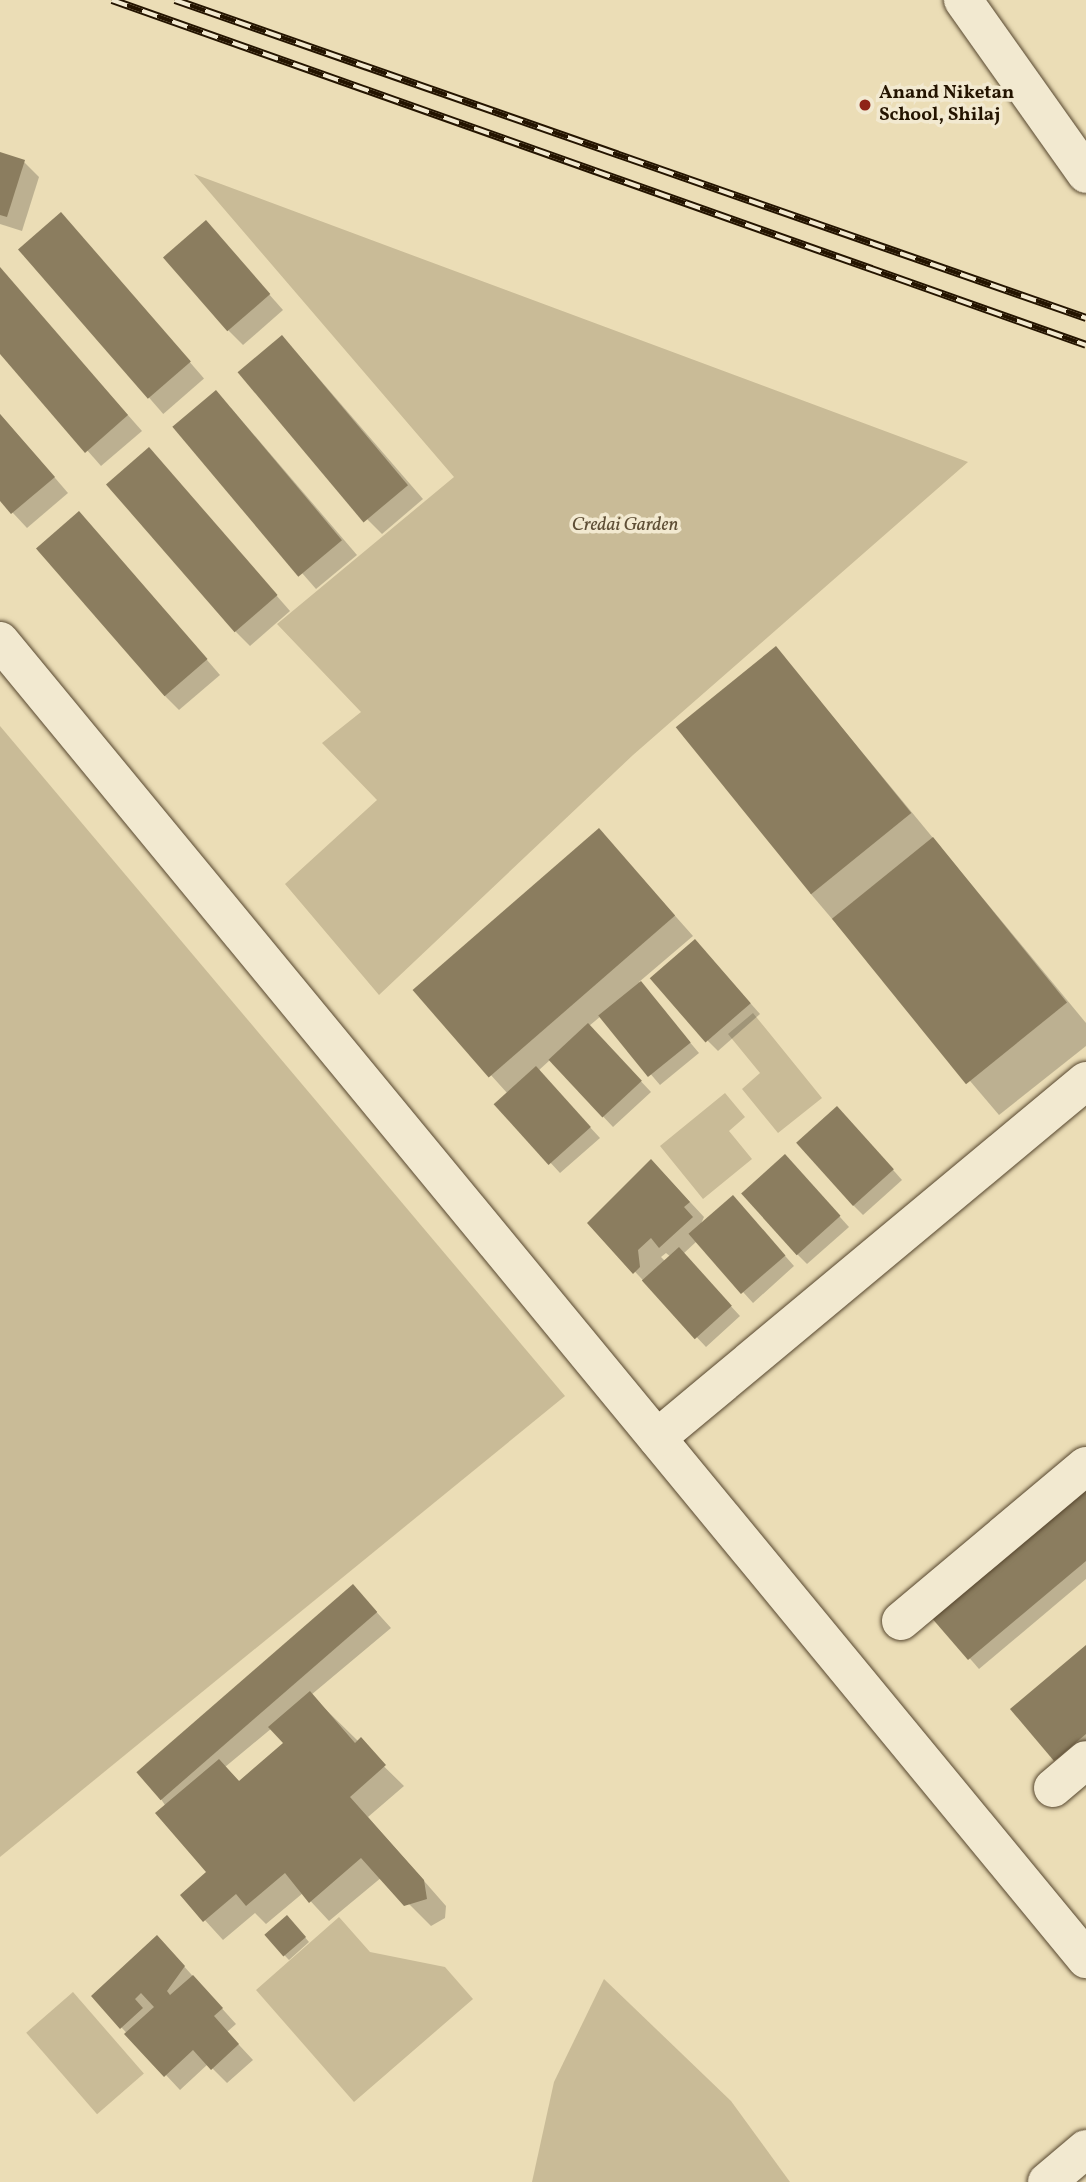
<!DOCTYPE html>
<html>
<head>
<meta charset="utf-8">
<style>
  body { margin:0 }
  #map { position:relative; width:1086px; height:2182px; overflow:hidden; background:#ebddb6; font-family:Vollkorn,serif }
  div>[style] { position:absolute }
  .green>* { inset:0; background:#c9bb97; transform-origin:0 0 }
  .shadow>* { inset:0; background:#0003; transform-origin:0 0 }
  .building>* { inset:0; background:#8b7d5f; transform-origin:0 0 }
  .roads { filter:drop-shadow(0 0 2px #56462e) drop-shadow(0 0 2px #56462e) }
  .minor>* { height:38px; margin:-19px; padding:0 19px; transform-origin:19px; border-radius:19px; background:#f2e9d0 }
  .rail>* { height:8px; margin-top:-4px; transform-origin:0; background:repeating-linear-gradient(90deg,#f2e9d0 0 16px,#241400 0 32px); box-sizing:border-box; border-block:2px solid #241400 }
  .dots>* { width:19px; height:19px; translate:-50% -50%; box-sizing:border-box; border:4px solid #f2e9d0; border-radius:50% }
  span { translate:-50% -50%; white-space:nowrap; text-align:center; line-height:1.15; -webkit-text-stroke:7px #f2e9d0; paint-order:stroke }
  .poi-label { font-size:19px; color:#241400; font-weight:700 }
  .left { translate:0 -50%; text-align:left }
  .park-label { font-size:19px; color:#5e4e35; font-style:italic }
</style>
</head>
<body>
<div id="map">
  <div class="green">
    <i style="clip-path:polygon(194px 174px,968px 462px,633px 755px,379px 995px,285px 884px,377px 800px,322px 743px,361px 712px,277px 624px,454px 477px)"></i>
    <i style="clip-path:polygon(0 726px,565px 1396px,0 1857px)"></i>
    <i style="clip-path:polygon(753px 1013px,822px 1098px,778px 1133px,742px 1089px,760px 1073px,728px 1034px)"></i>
    <i style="clip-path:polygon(725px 1093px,745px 1117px,729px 1131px,752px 1159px,703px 1199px,660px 1146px)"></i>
    <i style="clip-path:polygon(339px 1917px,370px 1952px,445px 1967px,473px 1999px,354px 2102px,256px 1990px)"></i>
    <i style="clip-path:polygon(604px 1979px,731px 2101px,790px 2182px,532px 2182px,554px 2082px)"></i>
    <i style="left:73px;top:1992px;width:108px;height:62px;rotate:49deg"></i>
  </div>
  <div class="shadow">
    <i style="clip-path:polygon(0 154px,24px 162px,39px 177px,22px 231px,0 224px)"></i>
    <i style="left:61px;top:214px;width:218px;height:54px;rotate:49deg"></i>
    <i style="clip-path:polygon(206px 223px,283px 310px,243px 345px,228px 330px)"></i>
    <i style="clip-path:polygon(0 270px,142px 431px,101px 466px,0 351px)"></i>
    <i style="clip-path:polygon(296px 352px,423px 499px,382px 534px,367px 519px)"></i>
    <i style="clip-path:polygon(231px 408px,357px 555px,316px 589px,175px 428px)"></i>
    <i style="clip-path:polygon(0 414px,68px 493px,27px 528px,0 499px)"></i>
    <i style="clip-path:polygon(149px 449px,290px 611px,250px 646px,235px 631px)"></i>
    <i style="clip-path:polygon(93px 528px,220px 675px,179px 710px,164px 695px)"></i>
    <i style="clip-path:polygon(776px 648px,1086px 1023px,1086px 1046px,999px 1115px,810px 893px)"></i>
    <i style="clip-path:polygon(599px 830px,693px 936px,639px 982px,699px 1053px,660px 1085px,601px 1016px,589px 1026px,651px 1092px,613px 1127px,550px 1060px,538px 1071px,600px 1138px,560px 1173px,497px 1105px,508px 1094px,415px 991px)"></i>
    <i style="clip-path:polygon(704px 951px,760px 1014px,718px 1051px,708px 1041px)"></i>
    <i style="clip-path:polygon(847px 1118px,902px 1180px,863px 1215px,853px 1205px)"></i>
    <i style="clip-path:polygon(794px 1166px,849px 1227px,807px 1264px,797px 1254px)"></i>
    <i style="clip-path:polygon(evenodd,666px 1176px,704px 1217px,700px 1226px,742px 1207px,794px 1266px,753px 1303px,697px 1241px,683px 1254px,740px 1316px,706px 1347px,589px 1223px,666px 1176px,666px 1253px,671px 1257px,666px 1262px,661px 1257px,666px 1253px)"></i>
    <i style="clip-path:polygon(1086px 1473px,1086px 1579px,979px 1669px,927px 1609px)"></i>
    <i style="clip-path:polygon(evenodd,353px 1586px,391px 1628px,311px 1695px,404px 1786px,368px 1817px,446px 1906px,445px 1918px,431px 1926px,382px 1877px,329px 1921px,303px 1893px,266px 1924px,255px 1913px,223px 1940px,182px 1895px,209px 1872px,159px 1796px,353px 1586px,272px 1728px,285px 1743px,240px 1782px,225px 1767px,272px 1728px)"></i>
    <i style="clip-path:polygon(1086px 1646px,1086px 1752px,1066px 1770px,1013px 1709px)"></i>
    <i style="clip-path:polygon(292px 1922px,309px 1942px,289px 1960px,266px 1936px)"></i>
    <i style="clip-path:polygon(172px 1953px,236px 2024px,227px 2032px,253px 2060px,227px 2083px,208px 2064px,180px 2090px,93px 1997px)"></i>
  </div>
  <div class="building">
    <i style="clip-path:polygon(0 152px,25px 160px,7px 217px,0 215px)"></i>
    <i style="left:61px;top:212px;width:198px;height:57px;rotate:49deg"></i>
    <i style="left:206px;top:220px;width:98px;height:57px;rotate:49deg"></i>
    <i style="clip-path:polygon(0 267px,128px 415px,85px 453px,0 354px)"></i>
    <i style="left:282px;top:335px;width:196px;height:58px;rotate:50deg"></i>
    <i style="left:216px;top:390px;width:196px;height:57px;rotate:50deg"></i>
    <i style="clip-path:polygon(0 414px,55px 477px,11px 514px,0 501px)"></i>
    <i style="left:149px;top:447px;width:196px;height:57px;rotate:49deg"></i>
    <i style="left:79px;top:511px;width:196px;height:57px;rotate:49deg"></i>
    <i style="left:776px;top:646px;width:215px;height:129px;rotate:51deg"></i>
    <i style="left:599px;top:828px;width:116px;height:247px;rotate:49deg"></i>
    <i style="left:933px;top:837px;width:213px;height:130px;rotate:51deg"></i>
    <i style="left:695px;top:939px;width:85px;height:60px;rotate:49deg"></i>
    <i style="left:641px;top:981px;width:79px;height:55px;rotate:51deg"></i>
    <i style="left:588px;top:1023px;width:79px;height:54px;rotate:47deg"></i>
    <i style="left:536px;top:1066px;width:82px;height:57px;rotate:48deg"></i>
    <i style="left:837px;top:1106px;width:85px;height:55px;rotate:48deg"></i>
    <i style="left:785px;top:1154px;width:83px;height:59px;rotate:48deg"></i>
    <i style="clip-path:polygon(651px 1159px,690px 1202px,684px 1207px,693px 1217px,659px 1248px,651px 1238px,638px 1250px,640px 1267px,633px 1274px,587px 1223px)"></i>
    <i style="left:733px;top:1195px;width:80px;height:59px;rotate:49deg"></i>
    <i style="left:679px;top:1247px;width:79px;height:50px;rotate:48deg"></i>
    <i style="clip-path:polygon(1086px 1472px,1086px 1561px,968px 1660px,924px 1609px)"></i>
    <i style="left:353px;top:1584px;width:37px;height:287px;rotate:49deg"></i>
    <i style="clip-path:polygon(1086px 1645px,1086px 1734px,1054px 1761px,1010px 1709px)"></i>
    <i style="clip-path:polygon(310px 1691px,355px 1743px,361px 1737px,386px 1765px,350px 1797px,424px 1880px,427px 1899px,404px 1906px,361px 1858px,309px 1903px,285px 1873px,246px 1906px,236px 1894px,203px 1922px,180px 1895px,206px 1872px,155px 1813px,219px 1759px,239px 1781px,283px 1743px,268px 1727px)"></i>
    <i style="left:287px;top:1915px;width:29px;height:30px;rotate:49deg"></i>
    <i style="clip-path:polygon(157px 1935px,185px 1966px,167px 1991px,170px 1995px,193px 1975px,223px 2008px,214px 2016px,239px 2044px,211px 2070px,193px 2050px,164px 2077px,124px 2034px,154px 2007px,141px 1993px,135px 1999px,143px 2008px,120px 2029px,91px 1996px)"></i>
  </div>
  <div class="roads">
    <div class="minor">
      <i style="left:963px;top:0;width:213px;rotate:54.7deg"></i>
      <i style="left:0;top:641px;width:1708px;rotate:50.51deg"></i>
      <i style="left:657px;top:1438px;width:558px;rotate:-39.77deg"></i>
      <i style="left:901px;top:1621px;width:241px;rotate:-40deg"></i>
      <i style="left:1053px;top:1788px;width:43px;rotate:-40.3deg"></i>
      <i style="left:1047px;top:2182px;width:51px;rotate:-40.2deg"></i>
    </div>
  </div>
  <div class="rail">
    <i style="left:112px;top:0;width:1033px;rotate:19.5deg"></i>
    <i style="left:175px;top:0;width:965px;rotate:19.24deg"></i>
  </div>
  <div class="dots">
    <i style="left:865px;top:105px;background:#8f2418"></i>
  </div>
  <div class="poi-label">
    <span class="left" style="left:879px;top:105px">Anand Niketan<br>School, Shilaj</span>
  </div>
  <div class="park-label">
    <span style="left:625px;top:526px">Credai Garden</span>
  </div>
</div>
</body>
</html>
